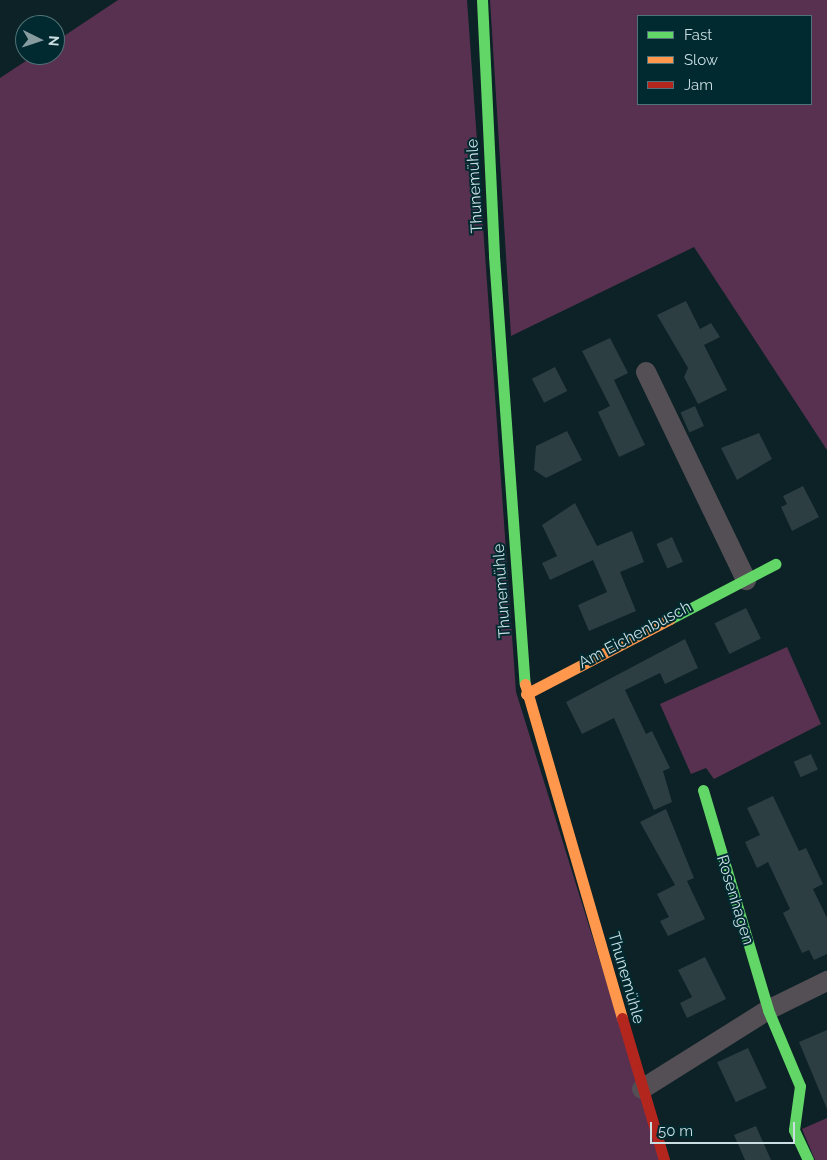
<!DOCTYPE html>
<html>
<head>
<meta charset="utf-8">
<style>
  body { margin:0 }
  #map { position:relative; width:827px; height:1160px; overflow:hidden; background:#0c2226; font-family:Raleway,sans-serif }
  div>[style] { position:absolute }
  .green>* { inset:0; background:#593150 }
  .building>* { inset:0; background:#2c3e41; transform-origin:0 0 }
  .street>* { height:20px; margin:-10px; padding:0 10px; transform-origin:10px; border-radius:10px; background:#544e55 }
  .fast>* { height:11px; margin:-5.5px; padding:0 5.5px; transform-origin:5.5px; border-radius:5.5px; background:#63d668 }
  .slow>* { height:11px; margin:-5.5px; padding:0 5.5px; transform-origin:5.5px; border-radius:5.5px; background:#ff974d }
  .jam>* { height:11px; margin:-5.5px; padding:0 5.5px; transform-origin:5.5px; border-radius:5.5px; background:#b3261e }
  span { translate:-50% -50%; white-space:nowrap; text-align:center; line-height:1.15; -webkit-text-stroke:4px #012a30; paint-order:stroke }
  .street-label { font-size:16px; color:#cadee2 }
  .legend { position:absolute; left:637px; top:15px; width:175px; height:90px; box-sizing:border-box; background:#012a30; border:1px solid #517277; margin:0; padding:6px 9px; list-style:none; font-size:15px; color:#cadee2 }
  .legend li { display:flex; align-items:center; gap:10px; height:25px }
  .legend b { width:25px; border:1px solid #517277 }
  .north { position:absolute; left:15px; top:15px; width:50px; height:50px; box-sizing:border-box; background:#012a30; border:1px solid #517277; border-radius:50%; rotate:94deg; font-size:14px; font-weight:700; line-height:20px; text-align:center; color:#cadee2 }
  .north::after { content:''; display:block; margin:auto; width:18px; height:22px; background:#889ca0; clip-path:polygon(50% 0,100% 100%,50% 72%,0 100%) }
  .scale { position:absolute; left:650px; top:1122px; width:145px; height:22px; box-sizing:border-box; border:2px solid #cadee2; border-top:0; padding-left:6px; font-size:15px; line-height:18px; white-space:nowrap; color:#cadee2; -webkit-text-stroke:4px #012a30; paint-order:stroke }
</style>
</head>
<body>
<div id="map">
  <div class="green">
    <i style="clip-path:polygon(118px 0,467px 0,516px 692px,662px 1160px,0 1160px,0 78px,35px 55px,55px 55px,55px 42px)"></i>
    <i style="clip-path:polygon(evenodd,490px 0,827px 0,827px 450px,694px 247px,511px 336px,490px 0,638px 16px,811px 16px,811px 104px,638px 104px,638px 16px)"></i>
    <i style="clip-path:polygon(787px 647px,821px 724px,714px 779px,706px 768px,691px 774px,660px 704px)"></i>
    <i style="clip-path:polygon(827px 1118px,827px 1160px,815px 1160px,802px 1129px)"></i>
  </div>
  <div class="building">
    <i style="clip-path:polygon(686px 301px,700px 329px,711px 323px,720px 337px,704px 345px,727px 390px,698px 404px,684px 377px,688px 368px,657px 315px)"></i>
    <i style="clip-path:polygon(610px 338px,628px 373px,614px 380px,645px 445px,619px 457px,598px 412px,610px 406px,582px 351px)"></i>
    <i style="left:555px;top:367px;width:27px;height:26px;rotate:63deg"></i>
    <i style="left:695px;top:406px;width:22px;height:16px;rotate:66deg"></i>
    <i style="clip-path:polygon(567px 431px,582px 460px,546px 478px,534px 470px,536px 446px)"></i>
    <i style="clip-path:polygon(759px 433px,772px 459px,737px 480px,721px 448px)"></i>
    <i style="clip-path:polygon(803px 486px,819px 517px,792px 531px,781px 507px,787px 504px,783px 496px)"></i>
    <i style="clip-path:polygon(575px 503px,597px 546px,632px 531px,644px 562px,620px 572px,636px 611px,589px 631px,578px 605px,607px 592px,593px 560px,550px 580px,542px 563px,557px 556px,542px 525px)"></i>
    <i style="left:672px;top:537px;width:27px;height:17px;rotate:66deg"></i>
    <i style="left:746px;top:608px;width:34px;height:35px;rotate:64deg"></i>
    <i style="clip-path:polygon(685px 639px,698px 668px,665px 684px,660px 673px,625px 690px,646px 734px,652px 731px,670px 768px,663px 771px,672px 802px,654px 810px,614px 718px,582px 734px,566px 702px)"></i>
    <i style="left:811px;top:754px;width:17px;height:19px;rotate:66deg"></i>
    <i style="clip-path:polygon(773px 796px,799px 851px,806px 848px,823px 884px,813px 889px,827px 918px,827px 954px,814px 960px,809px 950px,802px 953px,783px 913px,790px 909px,768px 862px,757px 868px,745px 842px,760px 835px,747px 808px)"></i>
    <i style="clip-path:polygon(666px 809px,694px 878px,687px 881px,705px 919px,668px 936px,660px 921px,669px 917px,657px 894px,675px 885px,640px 822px)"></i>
    <i style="clip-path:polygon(705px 957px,726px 999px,687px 1018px,680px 1003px,692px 997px,678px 970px)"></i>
    <i style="clip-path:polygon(827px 1030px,827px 1109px,799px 1042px)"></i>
    <i style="left:748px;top:1048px;width:44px;height:34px;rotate:65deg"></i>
    <i style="clip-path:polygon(756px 1126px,771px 1160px,745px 1160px,734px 1135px)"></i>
  </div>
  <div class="street">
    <i style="left:646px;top:372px;width:231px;rotate:64.3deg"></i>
    <i style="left:642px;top:1089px;width:149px;rotate:-32.1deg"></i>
    <i style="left:768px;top:1010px;width:66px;rotate:-26.2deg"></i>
  </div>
  <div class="fast">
    <i style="left:482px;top:0;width:256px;rotate:87.3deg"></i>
    <i style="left:494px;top:256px;width:429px;rotate:85.9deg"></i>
    <i style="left:670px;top:619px;width:119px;rotate:-27.6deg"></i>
    <i style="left:703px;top:790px;width:229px;rotate:73.5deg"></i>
    <i style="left:768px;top:1010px;width:82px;rotate:67.2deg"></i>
    <i style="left:800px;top:1086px;width:44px;rotate:97.8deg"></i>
    <i style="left:794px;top:1130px;width:33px;rotate:65deg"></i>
  </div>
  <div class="slow">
    <i style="left:525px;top:684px;width:348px;rotate:73.8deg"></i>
    <i style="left:526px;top:694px;width:162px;rotate:-27.5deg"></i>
  </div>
  <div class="jam">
    <i style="left:622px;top:1018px;width:148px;rotate:73.5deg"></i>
  </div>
  <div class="street-label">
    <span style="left:475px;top:186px;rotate:-93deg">Thunemühle</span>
    <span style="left:502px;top:591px;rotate:-94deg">Thunemühle</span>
    <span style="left:635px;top:635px;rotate:-28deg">Am Eichenbusch</span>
    <span style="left:735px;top:900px;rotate:73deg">Rosenhagen</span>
    <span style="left:626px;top:978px;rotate:74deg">Thunemühle</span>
  </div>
  <ul class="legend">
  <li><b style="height:6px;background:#63d668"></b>Fast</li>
  <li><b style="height:6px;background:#ff974d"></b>Slow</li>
  <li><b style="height:6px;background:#b3261e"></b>Jam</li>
  </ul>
  <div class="north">N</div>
  <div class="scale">50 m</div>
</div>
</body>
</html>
